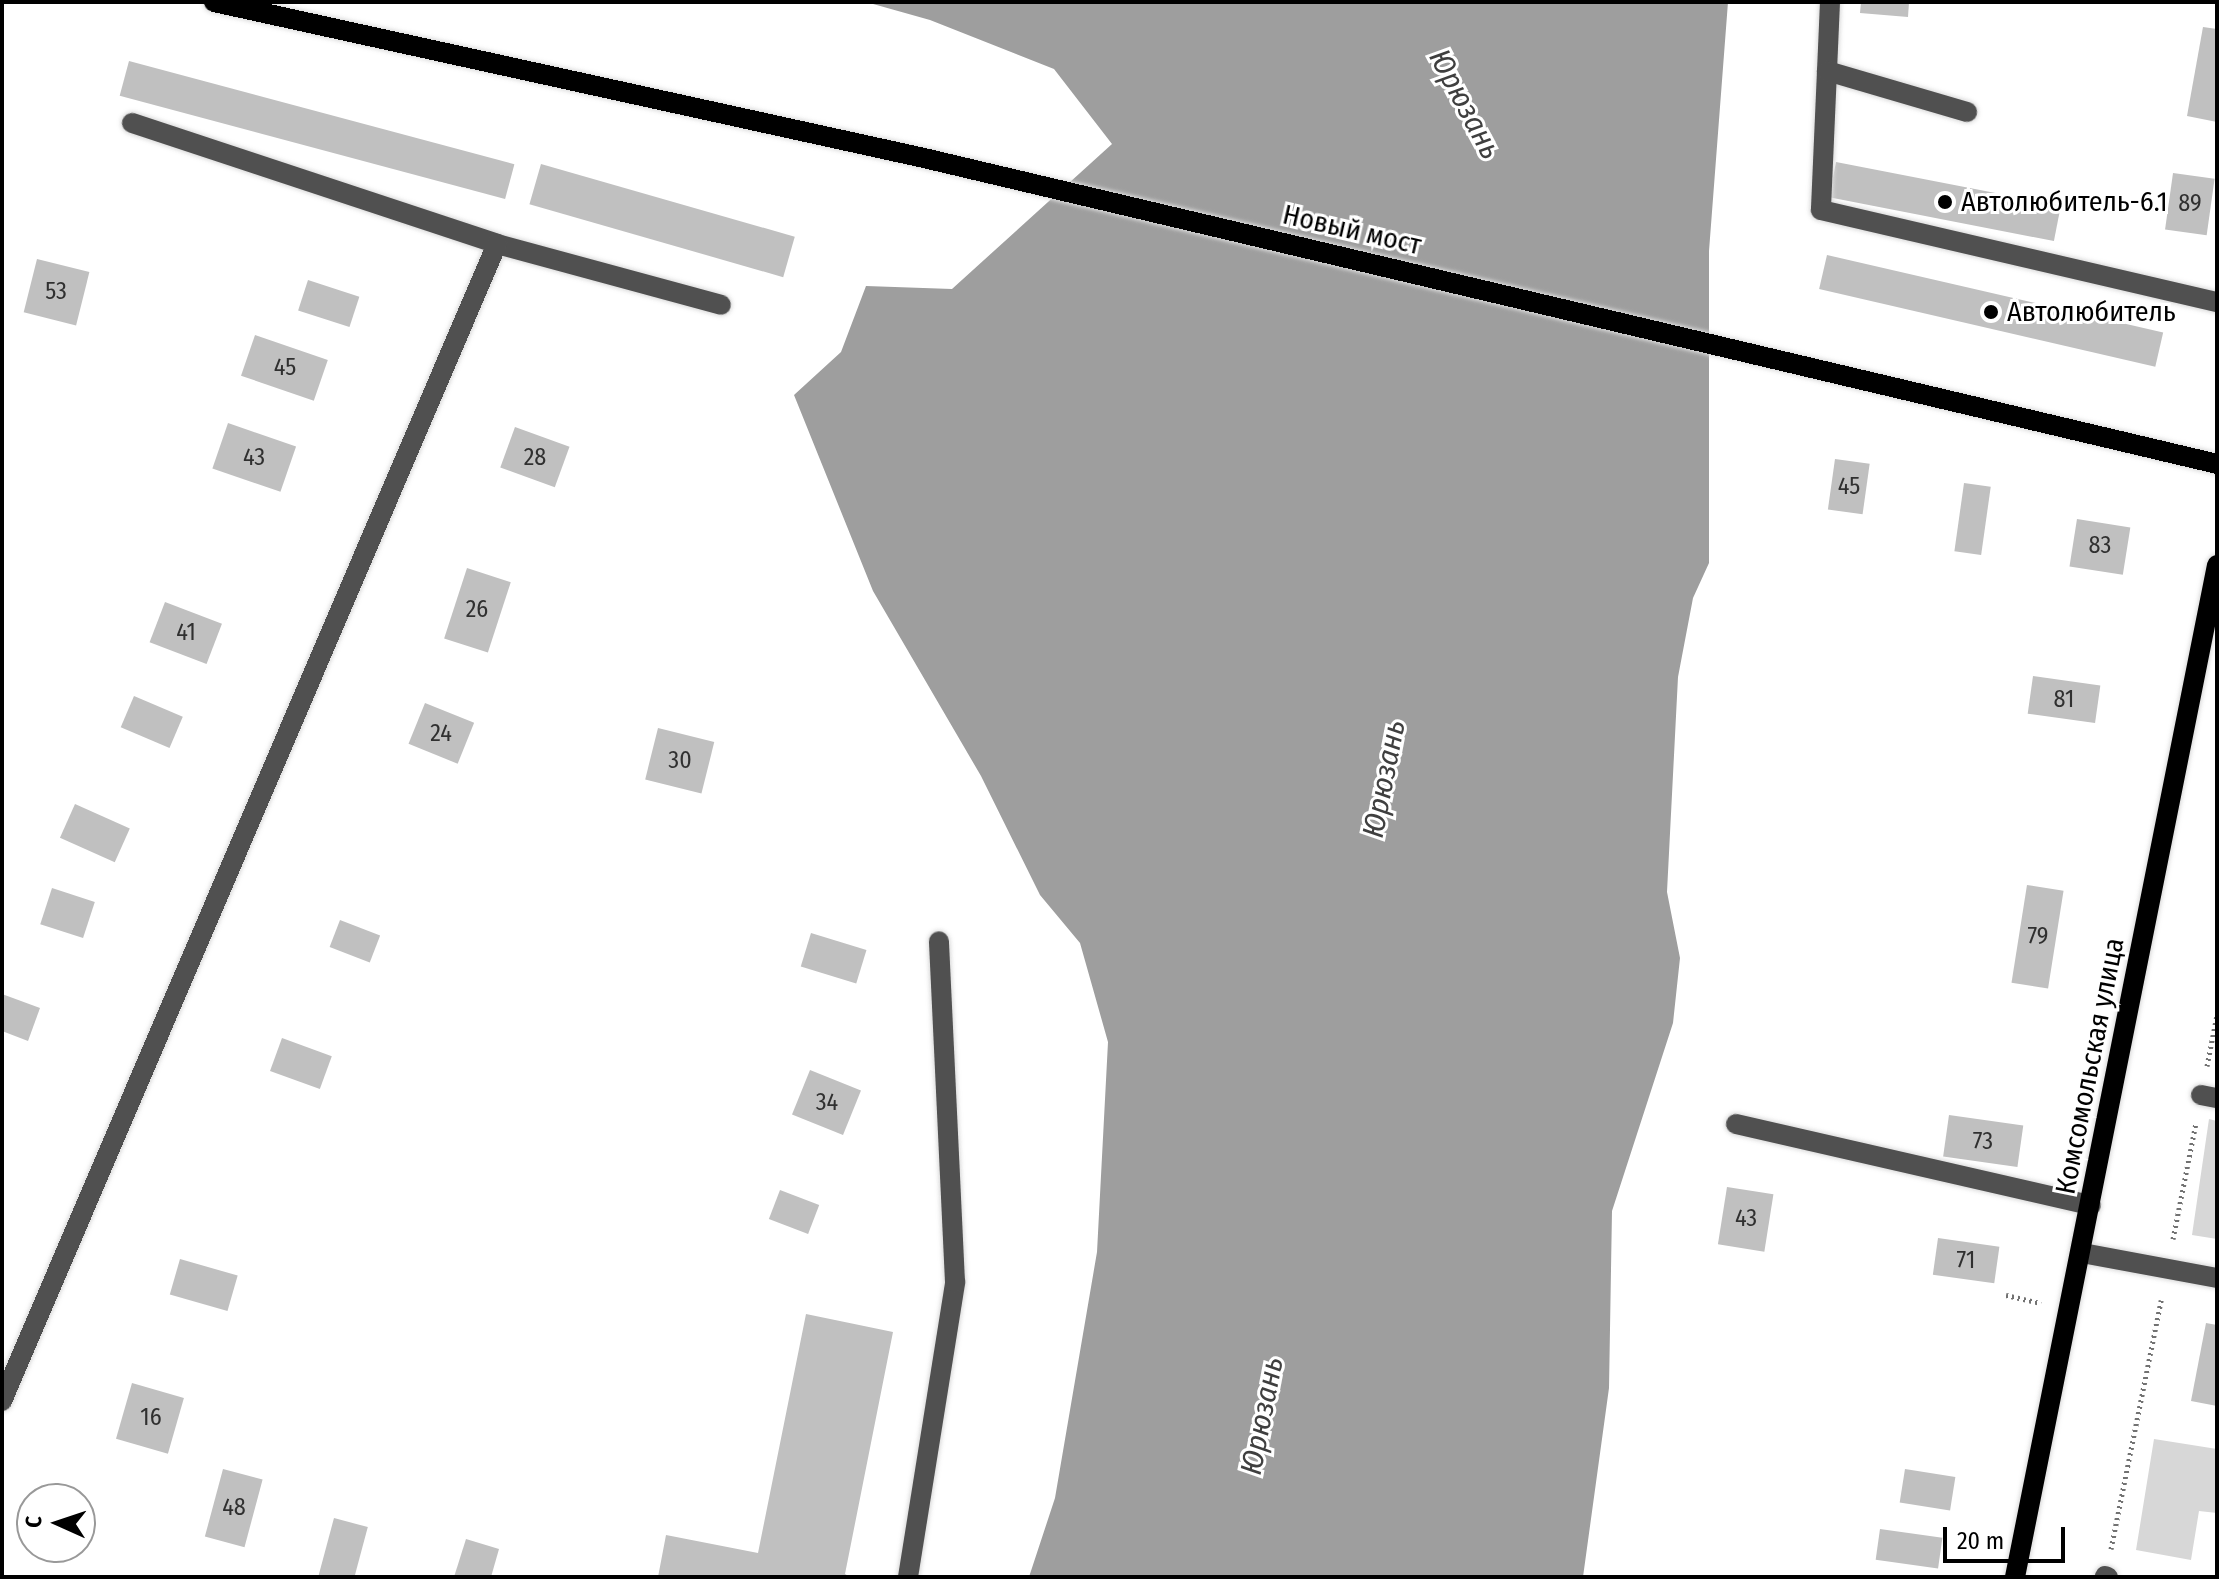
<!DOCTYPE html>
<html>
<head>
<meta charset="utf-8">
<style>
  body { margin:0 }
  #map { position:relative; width:2219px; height:1579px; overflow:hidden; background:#fff; font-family:"Fira Sans Condensed",sans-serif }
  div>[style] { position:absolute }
  .green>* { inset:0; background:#d7d7d7 }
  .water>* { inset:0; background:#9e9e9e }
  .building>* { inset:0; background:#c0c0c0; transform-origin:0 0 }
  .path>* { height:5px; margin-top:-2.5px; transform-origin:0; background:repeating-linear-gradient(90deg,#727272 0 2px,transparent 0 6px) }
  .roads { filter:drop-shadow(0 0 2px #dbdbdb) drop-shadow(0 0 2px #dbdbdb) }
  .minor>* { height:20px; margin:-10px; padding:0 10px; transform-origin:10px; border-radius:10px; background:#505050 }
  .major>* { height:20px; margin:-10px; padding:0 10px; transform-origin:10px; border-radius:10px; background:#000 }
  .dots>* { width:22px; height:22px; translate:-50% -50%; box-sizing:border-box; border:4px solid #fff; border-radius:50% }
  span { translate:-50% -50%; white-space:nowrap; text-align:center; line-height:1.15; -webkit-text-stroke:6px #fff; paint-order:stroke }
  .number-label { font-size:24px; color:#303030 }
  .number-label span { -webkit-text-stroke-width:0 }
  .poi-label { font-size:28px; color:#000 }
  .left { translate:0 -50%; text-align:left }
  .street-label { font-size:28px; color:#000 }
  .water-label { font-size:30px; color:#3f3f3f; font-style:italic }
  .frame { position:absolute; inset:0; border:4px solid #000; pointer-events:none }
  .north { position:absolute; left:16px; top:1483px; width:80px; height:80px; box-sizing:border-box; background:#fff; border:2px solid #999; border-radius:50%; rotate:273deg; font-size:22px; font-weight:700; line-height:32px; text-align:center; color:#000 }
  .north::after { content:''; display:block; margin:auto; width:28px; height:36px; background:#000; clip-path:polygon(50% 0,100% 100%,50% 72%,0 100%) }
  .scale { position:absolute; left:1943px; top:1527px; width:122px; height:36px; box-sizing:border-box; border:4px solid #000; border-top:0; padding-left:10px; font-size:24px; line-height:28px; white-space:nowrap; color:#000; -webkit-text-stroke:6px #fff; paint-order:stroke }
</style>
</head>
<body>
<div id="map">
  <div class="green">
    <i style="clip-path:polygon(2209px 1119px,2217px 1121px,2217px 1239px,2192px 1235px)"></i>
    <i style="clip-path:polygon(2154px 1439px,2217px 1449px,2217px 1513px,2199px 1511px,2191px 1560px,2136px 1550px)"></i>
  </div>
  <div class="water">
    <i style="clip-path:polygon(866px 2px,1728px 2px,1709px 251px,1709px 563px,1693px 598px,1678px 677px,1667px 892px,1680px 958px,1673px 1023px,1612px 1211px,1609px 1388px,1583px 1577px,1029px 1577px,1055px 1498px,1097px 1252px,1108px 1042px,1080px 943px,1040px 895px,981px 776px,873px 591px,794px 395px,841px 352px,866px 286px,952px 289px,1112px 144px,1054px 69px,930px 20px)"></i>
  </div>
  <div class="building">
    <i style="clip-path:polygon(1861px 2px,1909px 2px,1908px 17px,1860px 13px)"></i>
    <i style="clip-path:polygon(2203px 27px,2217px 29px,2217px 122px,2187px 116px)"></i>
    <i style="left:129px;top:61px;width:399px;height:36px;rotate:15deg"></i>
    <i style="left:1836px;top:162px;width:229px;height:36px;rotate:11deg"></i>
    <i style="left:541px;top:164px;width:264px;height:42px;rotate:16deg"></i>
    <i style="left:2173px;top:173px;width:42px;height:57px;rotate:8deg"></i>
    <i style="left:1827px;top:255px;width:345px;height:35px;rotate:13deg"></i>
    <i style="left:37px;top:259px;width:54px;height:55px;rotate:14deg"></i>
    <i style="left:308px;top:280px;width:54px;height:32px;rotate:18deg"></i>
    <i style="left:255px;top:335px;width:77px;height:43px;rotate:19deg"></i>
    <i style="left:228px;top:423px;width:72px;height:48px;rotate:19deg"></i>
    <i style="left:515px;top:427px;width:58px;height:43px;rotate:20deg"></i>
    <i style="left:1835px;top:459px;width:35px;height:51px;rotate:8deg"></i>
    <i style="left:1964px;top:483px;width:27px;height:69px;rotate:8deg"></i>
    <i style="left:2077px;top:519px;width:54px;height:48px;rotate:9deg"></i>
    <i style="left:467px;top:568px;width:46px;height:74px;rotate:18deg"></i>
    <i style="left:165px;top:602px;width:61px;height:43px;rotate:21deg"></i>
    <i style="left:2033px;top:676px;width:68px;height:38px;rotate:8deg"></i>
    <i style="left:134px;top:696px;width:53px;height:34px;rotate:23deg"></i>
    <i style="left:425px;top:703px;width:53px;height:44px;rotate:22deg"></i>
    <i style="left:658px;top:728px;width:58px;height:53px;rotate:14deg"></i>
    <i style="left:75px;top:804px;width:60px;height:37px;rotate:24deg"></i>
    <i style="left:2027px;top:885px;width:37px;height:99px;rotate:9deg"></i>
    <i style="left:52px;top:888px;width:45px;height:38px;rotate:18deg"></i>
    <i style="left:340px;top:920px;width:43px;height:29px;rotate:21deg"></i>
    <i style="left:811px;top:933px;width:58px;height:35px;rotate:17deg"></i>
    <i style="clip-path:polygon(2px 994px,40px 1008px,28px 1041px,2px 1031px)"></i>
    <i style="left:282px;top:1038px;width:53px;height:35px;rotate:20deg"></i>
    <i style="left:810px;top:1070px;width:55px;height:48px;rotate:22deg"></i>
    <i style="left:1949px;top:1115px;width:75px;height:42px;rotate:8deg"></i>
    <i style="left:1727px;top:1187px;width:47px;height:58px;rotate:9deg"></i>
    <i style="left:780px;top:1190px;width:42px;height:31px;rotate:21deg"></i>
    <i style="left:1938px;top:1238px;width:62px;height:37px;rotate:8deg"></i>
    <i style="left:180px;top:1259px;width:60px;height:37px;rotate:16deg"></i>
    <i style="clip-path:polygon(806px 1314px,893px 1332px,845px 1574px,850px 1577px,658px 1577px,666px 1535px,758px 1553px)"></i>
    <i style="clip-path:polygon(2206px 1323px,2217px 1325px,2217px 1406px,2191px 1401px)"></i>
    <i style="left:132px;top:1383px;width:54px;height:58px;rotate:16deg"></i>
    <i style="left:223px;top:1469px;width:41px;height:70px;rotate:15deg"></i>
    <i style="left:1905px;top:1469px;width:51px;height:34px;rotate:9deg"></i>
    <i style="left:334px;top:1518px;width:35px;height:59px;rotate:15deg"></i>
    <i style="left:1880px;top:1529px;width:63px;height:31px;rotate:8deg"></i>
    <i style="clip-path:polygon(466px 1539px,499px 1549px,491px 1577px,454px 1577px)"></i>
  </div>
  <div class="path">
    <i style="left:2207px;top:1066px;width:52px;rotate:-78.9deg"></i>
    <i style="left:2173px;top:1239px;width:118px;rotate:-78.8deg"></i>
    <i style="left:2006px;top:1295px;width:36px;rotate:13deg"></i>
    <i style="left:2111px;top:1549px;width:254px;rotate:-78.6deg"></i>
  </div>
  <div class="roads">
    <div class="minor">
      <i style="left:1830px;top:2px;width:208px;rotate:92.5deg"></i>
      <i style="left:1821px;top:210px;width:407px;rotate:13.1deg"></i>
      <i style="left:1827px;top:71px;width:146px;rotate:16.3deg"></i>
      <i style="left:132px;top:123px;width:385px;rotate:18.3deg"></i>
      <i style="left:497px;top:244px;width:232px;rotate:15.2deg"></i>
      <i style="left:2201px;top:1095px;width:16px;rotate:11deg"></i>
      <i style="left:1736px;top:1124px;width:364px;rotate:12.9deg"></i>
      <i style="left:2082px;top:1253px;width:137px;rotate:10.5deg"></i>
      <i style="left:2px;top:1401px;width:1258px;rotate:-66.84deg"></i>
      <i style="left:2105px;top:1576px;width:3px;rotate:18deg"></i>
      <i style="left:908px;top:1577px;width:299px;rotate:-80.9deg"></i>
      <i style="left:955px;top:1282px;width:341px;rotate:-92.7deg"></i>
    </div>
    <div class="major">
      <i style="left:214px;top:2px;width:727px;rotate:12.39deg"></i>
      <i style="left:924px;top:158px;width:1329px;rotate:13.31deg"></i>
      <i style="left:2015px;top:1577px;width:1032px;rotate:-78.71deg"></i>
    </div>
  </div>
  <div class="dots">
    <i style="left:1945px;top:202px;background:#000"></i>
    <i style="left:1991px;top:312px;background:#000"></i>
  </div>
  <div class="number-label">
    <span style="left:2190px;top:204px">89</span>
    <span style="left:56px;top:292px">53</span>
    <span style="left:285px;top:368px">45</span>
    <span style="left:254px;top:458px">43</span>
    <span style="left:535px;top:458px">28</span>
    <span style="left:1849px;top:487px">45</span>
    <span style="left:2100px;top:546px">83</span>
    <span style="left:477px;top:610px">26</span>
    <span style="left:186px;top:633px">41</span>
    <span style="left:2064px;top:700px">81</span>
    <span style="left:441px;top:734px">24</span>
    <span style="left:680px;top:761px">30</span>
    <span style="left:2038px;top:937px">79</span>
    <span style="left:827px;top:1103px">34</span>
    <span style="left:1983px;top:1142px">73</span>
    <span style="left:1746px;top:1219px">43</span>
    <span style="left:1966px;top:1261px">71</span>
    <span style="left:151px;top:1418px">16</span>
    <span style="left:234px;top:1508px">48</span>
  </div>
  <div class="poi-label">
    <span class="left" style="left:1961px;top:202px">Автолюбитель-6.1</span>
    <span class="left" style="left:2007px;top:312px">Автолюбитель</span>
  </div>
  <div class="street-label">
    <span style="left:1352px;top:230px;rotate:13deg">Новый мост</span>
    <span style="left:2090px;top:1066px;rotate:-79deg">Комсомольская улица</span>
  </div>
  <div class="water-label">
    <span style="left:1465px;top:104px;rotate:62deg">Юрюзань</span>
    <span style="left:1384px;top:779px;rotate:-79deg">Юрюзань</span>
    <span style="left:1262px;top:1416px;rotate:-79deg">Юрюзань</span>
  </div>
  <div class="frame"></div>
  <div class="north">С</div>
  <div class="scale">20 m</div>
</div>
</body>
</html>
